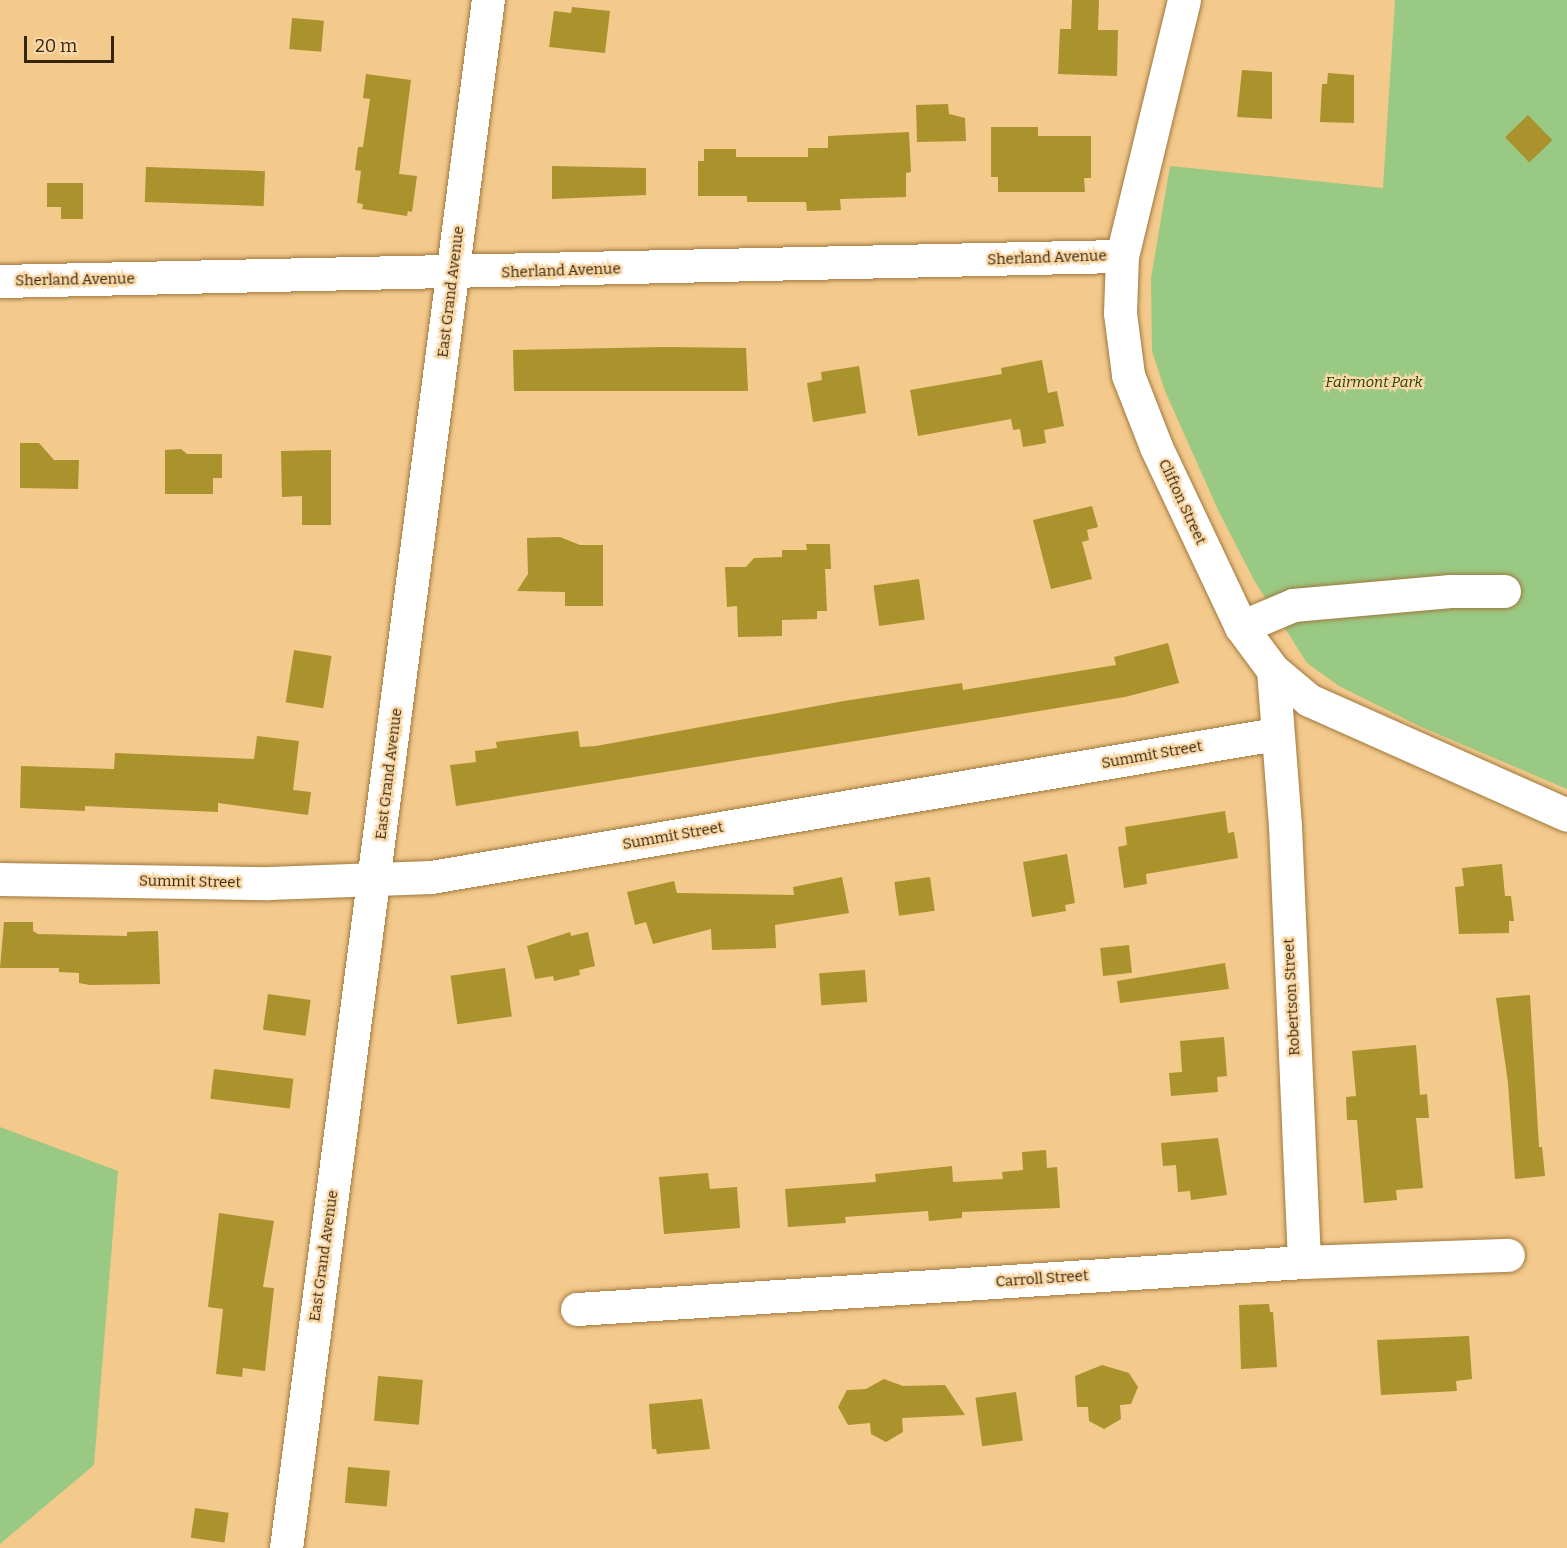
<!DOCTYPE html>
<html>
<head>
<meta charset="utf-8">
<style>
  body { margin:0 }
  #map { position:relative; width:1567px; height:1548px; overflow:hidden; background:#f3c98c; font-family:Bitter,serif }
  div>[style] { position:absolute }
  .green>* { inset:0; background:#9ac983 }
  .building>* { inset:0; background:#aa922c; transform-origin:0 0 }
  .roads { filter:drop-shadow(0 0 2px #9f783d) drop-shadow(0 0 2px #9f783d) }
  .minor>* { height:33px; margin:-16.5px; padding:0 16.5px; transform-origin:16.5px; border-radius:16.5px; background:#fff }
  span { translate:-50% -50%; white-space:nowrap; text-align:center; line-height:1.15; -webkit-text-stroke:4.5px #fad8a8; paint-order:stroke }
  .street-label { font-size:15px; color:#35250c }
  .park-label { font-size:15px; color:#1f4008; font-style:italic }
  .scale { position:absolute; left:24px; top:36px; width:90px; height:27px; box-sizing:border-box; border:3px solid #35250c; border-top:0; padding-left:8px; font-size:18px; line-height:21px; white-space:nowrap; color:#35250c; -webkit-text-stroke:4px #fad8a8; paint-order:stroke }
</style>
</head>
<body>
<div id="map">
  <div class="green">
    <i style="clip-path:polygon(1395px 0,1567px 0,1567px 789px,1419px 726px,1339px 686px,1307px 663px,1254px 580px,1219px 512px,1165px 391px,1152px 351px,1151px 278px,1170px 166px,1383px 188px)"></i>
    <i style="clip-path:polygon(0 1127px,118px 1171px,94px 1465px,0 1544px)"></i>
  </div>
  <div class="building">
    <i style="clip-path:polygon(1072px 0,1099px 0,1098px 30px,1118px 30px,1117px 76px,1058px 74px,1060px 29px,1071px 29px)"></i>
    <i style="clip-path:polygon(572px 7px,610px 11px,605px 53px,549px 47px,554px 11px,571px 13px)"></i>
    <i style="left:292px;top:18px;width:32px;height:31px;rotate:5deg"></i>
    <i style="clip-path:polygon(1242px 70px,1272px 72px,1272px 119px,1237px 117px)"></i>
    <i style="clip-path:polygon(1328px 73px,1354px 75px,1354px 123px,1320px 122px,1322px 84px,1327px 84px)"></i>
    <i style="clip-path:polygon(366px 74px,411px 80px,399px 174px,417px 176px,412px 212px,408px 211px,407px 216px,362px 209px,363px 204px,357px 203px,361px 171px,355px 170px,358px 147px,363px 147px,370px 99px,363px 98px)"></i>
    <i style="clip-path:polygon(948px 104px,949px 114px,965px 118px,966px 141px,917px 142px,916px 105px)"></i>
    <i style="left:1528px;top:115px;width:35px;height:32px;rotate:46deg"></i>
    <i style="clip-path:polygon(991px 127px,1038px 127px,1038px 136px,1091px 136px,1091px 178px,1084px 178px,1085px 192px,998px 192px,998px 177px,991px 177px)"></i>
    <i style="clip-path:polygon(909px 132px,911px 172px,906px 173px,906px 197px,840px 199px,841px 210px,807px 211px,806px 202px,747px 202px,747px 196px,698px 196px,698px 161px,704px 161px,704px 149px,736px 149px,736px 157px,808px 157px,808px 148px,828px 148px,828px 136px)"></i>
    <i style="clip-path:polygon(552px 166px,646px 168px,646px 195px,552px 199px)"></i>
    <i style="left:146px;top:167px;width:119px;height:35px;rotate:2deg"></i>
    <i style="clip-path:polygon(47px 183px,83px 183px,83px 219px,61px 219px,61px 207px,47px 207px)"></i>
    <i style="clip-path:polygon(666px 347px,746px 348px,748px 391px,514px 391px,513px 350px)"></i>
    <i style="clip-path:polygon(1042px 360px,1048px 393px,1057px 391px,1064px 426px,1044px 430px,1046px 443px,1023px 447px,1020px 429px,1013px 430px,1011px 419px,918px 436px,910px 390px,1002px 374px,1001px 368px)"></i>
    <i style="clip-path:polygon(859px 366px,866px 413px,813px 422px,807px 383px,822px 380px,821px 372px)"></i>
    <i style="clip-path:polygon(20px 443px,39px 443px,54px 460px,79px 460px,78px 489px,20px 488px)"></i>
    <i style="clip-path:polygon(181px 449px,187px 454px,222px 454px,222px 478px,213px 478px,213px 494px,165px 494px,165px 450px)"></i>
    <i style="clip-path:polygon(331px 450px,331px 525px,302px 525px,302px 496px,282px 497px,281px 451px)"></i>
    <i style="clip-path:polygon(1092px 506px,1098px 527px,1087px 530px,1089px 540px,1082px 542px,1092px 579px,1051px 589px,1033px 520px)"></i>
    <i style="clip-path:polygon(560px 537px,580px 545px,603px 545px,603px 606px,565px 606px,565px 592px,517px 591px,528px 574px,527px 538px)"></i>
    <i style="clip-path:polygon(806px 544px,830px 544px,831px 569px,825px 569px,827px 611px,817px 611px,817px 619px,782px 620px,782px 636px,738px 637px,737px 606px,727px 607px,725px 567px,746px 567px,754px 558px,782px 557px,782px 550px,807px 550px)"></i>
    <i style="left:919px;top:579px;width:41px;height:46px;rotate:82deg"></i>
    <i style="clip-path:polygon(1168px 643px,1179px 683px,1125px 697px,456px 806px,450px 765px,476px 762px,475px 751px,497px 748px,496px 742px,578px 731px,580px 747px,596px 746px,844px 701px,962px 683px,963px 690px,1116px 665px,1114px 657px)"></i>
    <i style="left:294px;top:650px;width:38px;height:53px;rotate:9deg"></i>
    <i style="clip-path:polygon(257px 736px,299px 741px,293px 790px,311px 792px,308px 815px,218px 803px,218px 812px,85px 806px,85px 811px,20px 808px,21px 766px,114px 769px,115px 753px,254px 759px)"></i>
    <i style="clip-path:polygon(1225px 811px,1228px 833px,1234px 832px,1238px 858px,1146px 874px,1147px 884px,1124px 888px,1118px 847px,1127px 845px,1125px 827px)"></i>
    <i style="clip-path:polygon(1067px 854px,1075px 903px,1065px 905px,1066px 911px,1032px 917px,1023px 862px)"></i>
    <i style="clip-path:polygon(1502px 864px,1505px 896px,1511px 896px,1514px 921px,1509px 921px,1509px 933px,1459px 934px,1455px 887px,1464px 886px,1462px 868px)"></i>
    <i style="clip-path:polygon(842px 877px,849px 913px,775px 925px,776px 948px,712px 950px,711px 929px,653px 944px,646px 922px,635px 925px,627px 892px,674px 881px,677px 893px,794px 895px,793px 887px)"></i>
    <i style="left:930px;top:877px;width:34px;height:36px;rotate:82deg"></i>
    <i style="clip-path:polygon(4px 922px,33px 922px,33px 931px,38px 934px,127px 936px,127px 932px,158px 931px,160px 984px,90px 985px,79px 983px,79px 973px,59px 972px,59px 968px,0 968px)"></i>
    <i style="clip-path:polygon(570px 932px,571px 936px,588px 932px,595px 966px,579px 970px,580px 975px,554px 981px,553px 976px,535px 979px,527px 946px)"></i>
    <i style="left:1129px;top:945px;width:28px;height:29px;rotate:84deg"></i>
    <i style="clip-path:polygon(1225px 963px,1229px 989px,1120px 1003px,1117px 981px)"></i>
    <i style="left:505px;top:968px;width:49px;height:55px;rotate:82deg"></i>
    <i style="left:865px;top:970px;width:32px;height:46px;rotate:86deg"></i>
    <i style="left:268px;top:994px;width:43px;height:36px;rotate:8deg"></i>
    <i style="clip-path:polygon(1530px 995px,1539px 1147px,1542px 1147px,1545px 1176px,1515px 1179px,1508px 1083px,1496px 998px)"></i>
    <i style="clip-path:polygon(1224px 1037px,1227px 1076px,1217px 1077px,1218px 1092px,1171px 1096px,1169px 1073px,1182px 1072px,1180px 1041px)"></i>
    <i style="clip-path:polygon(1416px 1045px,1420px 1095px,1427px 1094px,1429px 1118px,1416px 1118px,1423px 1188px,1396px 1190px,1397px 1200px,1364px 1203px,1357px 1120px,1347px 1120px,1346px 1097px,1356px 1096px,1352px 1051px)"></i>
    <i style="left:214px;top:1069px;width:80px;height:30px;rotate:7deg"></i>
    <i style="clip-path:polygon(1218px 1138px,1227px 1195px,1191px 1200px,1190px 1191px,1178px 1192px,1176px 1165px,1163px 1166px,1161px 1143px)"></i>
    <i style="clip-path:polygon(1046px 1150px,1047px 1168px,1057px 1167px,1060px 1208px,962px 1212px,962px 1218px,929px 1221px,928px 1211px,845px 1217px,846px 1223px,788px 1227px,785px 1189px,876px 1182px,875px 1174px,952px 1166px,953px 1182px,1003px 1179px,1002px 1172px,1023px 1170px,1022px 1152px)"></i>
    <i style="clip-path:polygon(708px 1173px,710px 1189px,737px 1187px,740px 1228px,664px 1234px,659px 1177px)"></i>
    <i style="clip-path:polygon(219px 1213px,274px 1221px,263px 1287px,274px 1288px,265px 1371px,243px 1368px,242px 1377px,216px 1374px,223px 1309px,208px 1307px)"></i>
    <i style="clip-path:polygon(1269px 1304px,1270px 1312px,1273px 1312px,1277px 1367px,1241px 1369px,1239px 1305px)"></i>
    <i style="clip-path:polygon(1469px 1336px,1472px 1379px,1456px 1381px,1457px 1391px,1381px 1395px,1377px 1340px)"></i>
    <i style="clip-path:polygon(1102px 1365px,1129px 1373px,1138px 1387px,1131px 1404px,1120px 1405px,1121px 1419px,1104px 1429px,1089px 1421px,1088px 1407px,1077px 1407px,1075px 1376px)"></i>
    <i style="left:378px;top:1376px;width:45px;height:45px;rotate:5deg"></i>
    <i style="clip-path:polygon(884px 1379px,903px 1386px,945px 1385px,965px 1415px,902px 1418px,903px 1432px,886px 1442px,871px 1434px,870px 1423px,848px 1425px,838px 1407px,847px 1390px,866px 1389px)"></i>
    <i style="left:1016px;top:1392px;width:49px;height:41px;rotate:82deg"></i>
    <i style="clip-path:polygon(702px 1399px,710px 1449px,657px 1454px,656px 1449px,652px 1449px,649px 1404px)"></i>
    <i style="left:348px;top:1467px;width:42px;height:36px;rotate:5deg"></i>
    <i style="left:195px;top:1508px;width:34px;height:30px;rotate:8deg"></i>
  </div>
  <div class="roads">
    <div class="minor">
      <i style="left:1184px;top:0;width:263px;rotate:103.6deg"></i>
      <i style="left:1122px;top:256px;width:57px;rotate:92deg"></i>
      <i style="left:1120px;top:313px;width:63px;rotate:82.6deg"></i>
      <i style="left:1128px;top:375px;width:77px;rotate:68.7deg"></i>
      <i style="left:1156px;top:447px;width:199px;rotate:64.7deg"></i>
      <i style="left:1241px;top:627px;width:54px;rotate:53.3deg"></i>
      <i style="left:1273px;top:670px;width:47px;rotate:39.8deg"></i>
      <i style="left:1309px;top:700px;width:282px;rotate:24deg"></i>
      <i style="left:0;top:281px;width:1122px;rotate:-1.28deg"></i>
      <i style="left:1241px;top:627px;width:56px;rotate:-22.9deg"></i>
      <i style="left:1293px;top:605px;width:158px;rotate:-5.1deg"></i>
      <i style="left:1450px;top:591px;width:54px"></i>
      <i style="left:1273px;top:670px;width:156px;rotate:85.6deg"></i>
      <i style="left:1285px;top:826px;width:436px;rotate:87.5deg"></i>
      <i style="left:0;top:879px;width:269px;rotate:0.9deg"></i>
      <i style="left:269px;top:883px;width:162px;rotate:-2.1deg"></i>
      <i style="left:431px;top:877px;width:857px;rotate:-9.61deg"></i>
      <i style="left:577px;top:1309px;width:729px;rotate:-3.7deg"></i>
      <i style="left:1304px;top:1262px;width:204px;rotate:-2deg"></i>
      <i style="left:286px;top:1548px;width:1561px;rotate:-82.57deg"></i>
    </div>
  </div>
  <div class="street-label">
    <span style="left:1047px;top:258px;rotate:-2deg">Sherland Avenue</span>
    <span style="left:561px;top:271px;rotate:-2deg">Sherland Avenue</span>
    <span style="left:75px;top:280px;rotate:-1deg">Sherland Avenue</span>
    <span style="left:451px;top:292px;rotate:-83deg">East Grand Avenue</span>
    <span style="left:1182px;top:502px;rotate:65deg">Clifton Street</span>
    <span style="left:1152px;top:755px;rotate:-10deg">Summit Street</span>
    <span style="left:389px;top:774px;rotate:-83deg">East Grand Avenue</span>
    <span style="left:673px;top:836px;rotate:-10deg">Summit Street</span>
    <span style="left:190px;top:882px;rotate:1deg">Summit Street</span>
    <span style="left:1292px;top:997px;rotate:-93deg">Robertson Street</span>
    <span style="left:324px;top:1256px;rotate:-82deg">East Grand Avenue</span>
    <span style="left:1042px;top:1279px;rotate:-4deg">Carroll Street</span>
  </div>
  <div class="park-label">
    <span style="left:1374px;top:383px">Fairmont Park</span>
  </div>
  <div class="scale">20 m</div>
</div>
</body>
</html>
